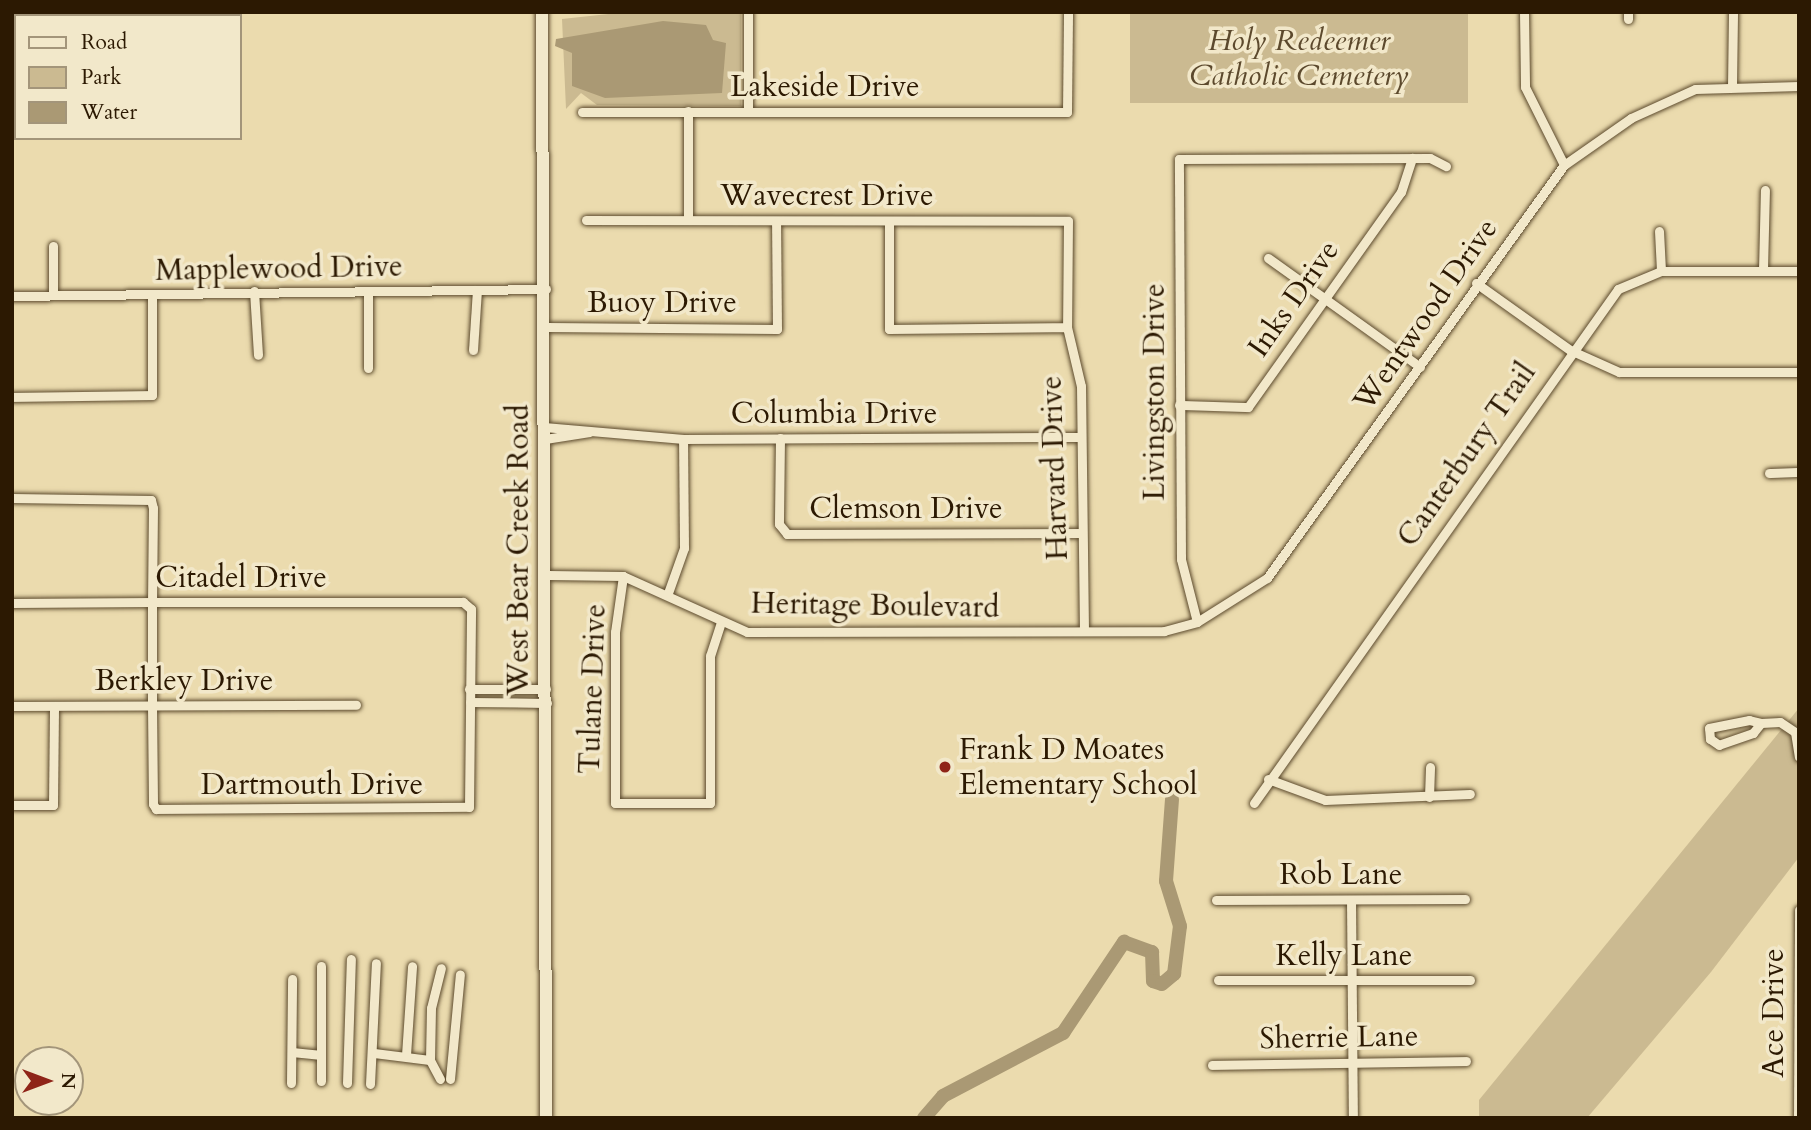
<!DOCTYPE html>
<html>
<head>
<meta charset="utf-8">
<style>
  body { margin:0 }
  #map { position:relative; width:1811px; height:1130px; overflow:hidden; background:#ebdbae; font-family:Cardo,serif }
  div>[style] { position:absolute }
  .green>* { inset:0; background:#cbba91; transform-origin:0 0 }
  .water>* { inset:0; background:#aa9974 }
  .river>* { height:14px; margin:-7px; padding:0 7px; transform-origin:7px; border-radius:7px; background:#aa9974 }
  .roads { filter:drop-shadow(0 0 2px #5c4a2d) drop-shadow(0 0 2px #5c4a2d) }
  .minor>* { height:9px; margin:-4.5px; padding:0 4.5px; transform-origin:4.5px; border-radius:4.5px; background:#f2e8ca }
  .secondary>* { height:12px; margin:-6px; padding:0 6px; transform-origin:6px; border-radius:6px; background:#f2e8ca }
  .dots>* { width:19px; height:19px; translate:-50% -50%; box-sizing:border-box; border:4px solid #f2e8ca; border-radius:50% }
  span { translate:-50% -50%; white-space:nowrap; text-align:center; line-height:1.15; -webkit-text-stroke:7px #f2e8ca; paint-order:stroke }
  .park-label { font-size:30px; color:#5c492d; font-style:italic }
  .street-label { font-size:30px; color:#2c1902 }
  .poi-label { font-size:30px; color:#2c1902 }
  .left { translate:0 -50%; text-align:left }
  .frame { position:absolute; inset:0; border:14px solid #2c1902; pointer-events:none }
  .legend { position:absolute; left:14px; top:14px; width:228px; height:126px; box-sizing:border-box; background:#f2e8ca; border:2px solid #a3957a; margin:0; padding:9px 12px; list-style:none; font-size:21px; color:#2c1902 }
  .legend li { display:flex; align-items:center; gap:14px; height:35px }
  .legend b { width:35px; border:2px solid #a3957a }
  .north { position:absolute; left:14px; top:1046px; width:70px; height:70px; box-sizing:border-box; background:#f2e8ca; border:2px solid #a3957a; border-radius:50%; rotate:90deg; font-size:19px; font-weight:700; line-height:28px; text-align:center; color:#2c1902 }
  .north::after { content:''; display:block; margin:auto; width:24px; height:32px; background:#8f2418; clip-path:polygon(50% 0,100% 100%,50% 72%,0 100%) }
</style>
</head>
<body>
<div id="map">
  <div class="green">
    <i style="clip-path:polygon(627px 12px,741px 12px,741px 106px,597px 105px,581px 93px,566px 109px,562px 19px)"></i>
    <i style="left:1130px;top:12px;width:338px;height:91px"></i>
    <i style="clip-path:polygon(1799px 708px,1799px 857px,1711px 972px,1587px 1118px,1479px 1118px,1479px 1100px)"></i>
  </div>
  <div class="water">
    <i style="clip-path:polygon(663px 21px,706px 25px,713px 40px,726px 43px,722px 93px,605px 98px,572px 86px,572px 53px,555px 46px,556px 39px)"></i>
  </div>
  <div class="river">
    <i style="left:924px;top:1118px;width:29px;rotate:-49deg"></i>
    <i style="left:943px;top:1096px;width:136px;rotate:-27.7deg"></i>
    <i style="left:1063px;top:1033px;width:110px;rotate:-56.2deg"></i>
    <i style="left:1124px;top:942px;width:30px;rotate:20deg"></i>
    <i style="left:1152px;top:952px;width:29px;rotate:88deg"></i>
    <i style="left:1153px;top:981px;width:9px;rotate:18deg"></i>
    <i style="left:1162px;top:984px;width:16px;rotate:-40deg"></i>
    <i style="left:1174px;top:974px;width:48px;rotate:-82.9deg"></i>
    <i style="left:1180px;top:926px;width:47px;rotate:-107.3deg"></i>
    <i style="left:1166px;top:881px;width:82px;rotate:-85.8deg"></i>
  </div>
  <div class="roads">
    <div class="minor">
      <i style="left:1524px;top:12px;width:75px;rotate:89.2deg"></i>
      <i style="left:1525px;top:87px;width:87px;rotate:63.4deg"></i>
      <i style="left:1628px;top:19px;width:7px;rotate:-90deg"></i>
      <i style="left:1732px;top:86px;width:74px;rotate:-89.2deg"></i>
      <i style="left:748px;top:111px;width:99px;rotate:-90deg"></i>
      <i style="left:582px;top:112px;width:485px"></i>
      <i style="left:1067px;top:112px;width:100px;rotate:-89.4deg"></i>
      <i style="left:586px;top:220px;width:482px;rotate:0.1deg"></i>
      <i style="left:1068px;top:221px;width:106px;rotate:90.5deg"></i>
      <i style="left:1067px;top:327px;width:61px;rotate:76.7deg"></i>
      <i style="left:1081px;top:386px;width:244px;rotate:89.3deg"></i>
      <i style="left:688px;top:220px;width:109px;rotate:-90deg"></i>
      <i style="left:889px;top:221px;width:108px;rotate:90deg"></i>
      <i style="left:889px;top:329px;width:178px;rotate:-0.6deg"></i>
      <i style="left:1659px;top:231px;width:40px;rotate:87.1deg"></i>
      <i style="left:53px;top:246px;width:49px;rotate:90deg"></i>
      <i style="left:1268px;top:258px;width:187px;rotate:35.6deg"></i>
      <i style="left:1763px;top:270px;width:80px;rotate:-88.6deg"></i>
      <i style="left:1476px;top:283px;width:115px;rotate:35.5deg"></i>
      <i style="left:1570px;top:350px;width:54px;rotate:24.2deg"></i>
      <i style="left:1619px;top:372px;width:180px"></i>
      <i style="left:254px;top:291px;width:64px;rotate:86.4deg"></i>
      <i style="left:368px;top:293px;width:75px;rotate:90deg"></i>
      <i style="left:12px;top:296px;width:534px;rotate:-0.75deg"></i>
      <i style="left:546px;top:327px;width:231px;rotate:0.5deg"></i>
      <i style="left:777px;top:329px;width:108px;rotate:-90.5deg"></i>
      <i style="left:473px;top:350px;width:60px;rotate:-86.2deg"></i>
      <i style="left:12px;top:397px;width:140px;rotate:-0.8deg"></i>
      <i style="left:152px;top:395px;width:100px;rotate:-90deg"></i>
      <i style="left:1179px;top:405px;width:69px;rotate:1.7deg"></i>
      <i style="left:1248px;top:407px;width:264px;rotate:-54.6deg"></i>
      <i style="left:1401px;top:192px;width:36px;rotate:-72deg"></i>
      <i style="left:544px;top:427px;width:140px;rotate:4.9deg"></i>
      <i style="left:683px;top:439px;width:398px;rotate:-0.3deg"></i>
      <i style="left:780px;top:438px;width:86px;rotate:90.7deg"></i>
      <i style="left:779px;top:524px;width:13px;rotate:51deg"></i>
      <i style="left:787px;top:534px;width:295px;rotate:-0.2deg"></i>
      <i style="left:545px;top:439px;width:45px;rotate:-9deg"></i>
      <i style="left:1769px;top:473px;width:30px;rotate:-2deg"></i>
      <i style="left:12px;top:498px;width:139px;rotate:0.8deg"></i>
      <i style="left:151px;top:500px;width:8px;rotate:76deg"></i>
      <i style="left:153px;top:508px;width:94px;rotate:90.6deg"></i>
      <i style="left:152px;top:602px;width:104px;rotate:90deg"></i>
      <i style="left:152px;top:706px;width:98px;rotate:89.4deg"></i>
      <i style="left:153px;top:804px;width:6px;rotate:59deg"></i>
      <i style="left:156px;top:809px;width:313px;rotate:-0.4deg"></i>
      <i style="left:469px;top:807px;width:198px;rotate:-89.4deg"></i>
      <i style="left:471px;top:609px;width:11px;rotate:-139deg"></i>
      <i style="left:463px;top:602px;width:311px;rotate:180deg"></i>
      <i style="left:152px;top:602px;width:140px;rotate:179.6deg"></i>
      <i style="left:548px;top:575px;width:75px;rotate:0.8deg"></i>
      <i style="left:623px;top:576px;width:136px;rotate:24.3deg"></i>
      <i style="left:747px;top:632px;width:417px;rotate:-0.1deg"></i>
      <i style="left:1164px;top:631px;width:34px;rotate:-15deg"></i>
      <i style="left:1197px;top:622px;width:83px;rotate:-32.2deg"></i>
      <i style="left:1267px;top:578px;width:509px;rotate:-54.28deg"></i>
      <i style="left:1564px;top:165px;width:82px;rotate:-35deg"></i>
      <i style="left:1631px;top:118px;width:70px;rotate:-24.4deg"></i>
      <i style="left:1695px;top:89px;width:104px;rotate:-1.7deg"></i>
      <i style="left:623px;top:576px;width:57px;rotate:98.1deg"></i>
      <i style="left:615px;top:632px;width:171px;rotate:90deg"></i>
      <i style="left:615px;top:803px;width:95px"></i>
      <i style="left:710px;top:803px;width:147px;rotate:-90deg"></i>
      <i style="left:710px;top:656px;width:35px;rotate:-72deg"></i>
      <i style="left:668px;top:593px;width:48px;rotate:-70.4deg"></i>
      <i style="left:684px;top:548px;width:109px;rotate:-90.5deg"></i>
      <i style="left:1197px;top:622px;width:65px;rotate:-104.3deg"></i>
      <i style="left:1181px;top:559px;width:400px;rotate:-90.3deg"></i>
      <i style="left:1179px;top:159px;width:251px;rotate:-0.2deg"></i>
      <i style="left:1430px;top:158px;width:18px;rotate:27deg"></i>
      <i style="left:469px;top:689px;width:77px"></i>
      <i style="left:470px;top:702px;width:77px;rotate:0.7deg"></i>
      <i style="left:12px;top:706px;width:344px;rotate:-0.2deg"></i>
      <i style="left:1749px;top:720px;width:12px;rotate:14deg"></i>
      <i style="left:1761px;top:723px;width:13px;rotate:129deg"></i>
      <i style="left:1753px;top:733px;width:36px;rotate:161deg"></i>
      <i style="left:1719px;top:745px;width:11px;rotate:-146deg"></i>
      <i style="left:1710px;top:739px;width:11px;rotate:-95deg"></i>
      <i style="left:1709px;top:728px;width:41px;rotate:-11.3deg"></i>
      <i style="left:1761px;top:723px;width:19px;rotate:-3deg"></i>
      <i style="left:1780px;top:722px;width:18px;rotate:34deg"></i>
      <i style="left:1795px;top:732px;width:25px;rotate:81deg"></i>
      <i style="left:1268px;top:779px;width:61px;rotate:20.2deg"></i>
      <i style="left:1325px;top:800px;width:145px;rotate:-2.4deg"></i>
      <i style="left:1429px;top:797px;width:30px;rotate:-88deg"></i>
      <i style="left:1254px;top:803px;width:630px;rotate:-54.69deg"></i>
      <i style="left:1618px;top:289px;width:47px;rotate:-22.7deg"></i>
      <i style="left:1661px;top:271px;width:138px"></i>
      <i style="left:12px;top:805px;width:41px"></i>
      <i style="left:53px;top:805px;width:99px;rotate:-89.4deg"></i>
      <i style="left:1216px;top:900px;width:249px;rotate:-0.2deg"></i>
      <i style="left:1351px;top:900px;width:218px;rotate:89.5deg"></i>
      <i style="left:1218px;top:980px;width:252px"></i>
      <i style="left:292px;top:1052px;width:27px;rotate:6deg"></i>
      <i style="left:374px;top:1053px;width:56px;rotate:7.1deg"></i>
      <i style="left:406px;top:1055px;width:89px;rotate:-86.1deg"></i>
      <i style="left:1212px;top:1065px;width:254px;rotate:-0.9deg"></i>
      <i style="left:440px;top:1079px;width:21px;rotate:-118deg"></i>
      <i style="left:430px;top:1060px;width:52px;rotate:-88.9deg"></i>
      <i style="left:431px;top:1008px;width:41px;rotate:-76deg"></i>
      <i style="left:450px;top:1079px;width:105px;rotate:-84.6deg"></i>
      <i style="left:321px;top:1081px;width:115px;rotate:-90deg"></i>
      <i style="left:291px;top:1083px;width:104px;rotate:-89.4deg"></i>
      <i style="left:347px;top:1083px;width:124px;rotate:-88.2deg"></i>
      <i style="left:370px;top:1084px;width:121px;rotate:-87.2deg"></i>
      <i style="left:1798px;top:1118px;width:208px;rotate:-89.7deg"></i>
    </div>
    <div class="secondary">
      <i style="left:542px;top:12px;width:1106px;rotate:89.79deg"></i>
    </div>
  </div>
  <div class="dots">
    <i style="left:945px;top:767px;background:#8f2418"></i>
  </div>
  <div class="park-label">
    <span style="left:1299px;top:58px">Holy Redeemer<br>Catholic Cemetery</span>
  </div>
  <div class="street-label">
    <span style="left:825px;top:87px">Lakeside Drive</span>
    <span style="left:827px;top:196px">Wavecrest Drive</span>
    <span style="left:279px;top:269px;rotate:-1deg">Mapplewood Drive</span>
    <span style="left:1294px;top:299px;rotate:-55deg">Inks Drive</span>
    <span style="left:662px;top:303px">Buoy Drive</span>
    <span style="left:1426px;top:315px;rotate:-55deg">Wentwood Drive</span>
    <span style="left:1155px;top:392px;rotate:-90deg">Livingston Drive</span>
    <span style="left:834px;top:414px">Columbia Drive</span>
    <span style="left:1467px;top:455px;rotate:-55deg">Canterbury Trail</span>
    <span style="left:1055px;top:468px;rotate:-92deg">Harvard Drive</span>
    <span style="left:906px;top:509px">Clemson Drive</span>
    <span style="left:519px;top:550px;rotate:-90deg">West Bear Creek Road</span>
    <span style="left:241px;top:578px">Citadel Drive</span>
    <span style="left:875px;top:606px;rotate:1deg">Heritage Boulevard</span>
    <span style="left:184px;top:681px">Berkley Drive</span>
    <span style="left:593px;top:689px;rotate:-88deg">Tulane Drive</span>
    <span style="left:312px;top:785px">Dartmouth Drive</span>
    <span style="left:1341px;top:875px">Rob Lane</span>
    <span style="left:1344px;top:956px">Kelly Lane</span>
    <span style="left:1774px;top:1013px;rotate:-90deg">Ace Drive</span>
    <span style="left:1339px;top:1038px;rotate:-1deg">Sherrie Lane</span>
  </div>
  <div class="poi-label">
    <span class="left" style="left:959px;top:767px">Frank D Moates<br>Elementary School</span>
  </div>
  <div class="frame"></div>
  <ul class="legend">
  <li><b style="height:9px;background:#f2e8ca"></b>Road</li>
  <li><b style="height:19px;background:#cbba91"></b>Park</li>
  <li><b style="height:19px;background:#aa9974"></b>Water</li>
  </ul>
  <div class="north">N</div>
</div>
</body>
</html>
